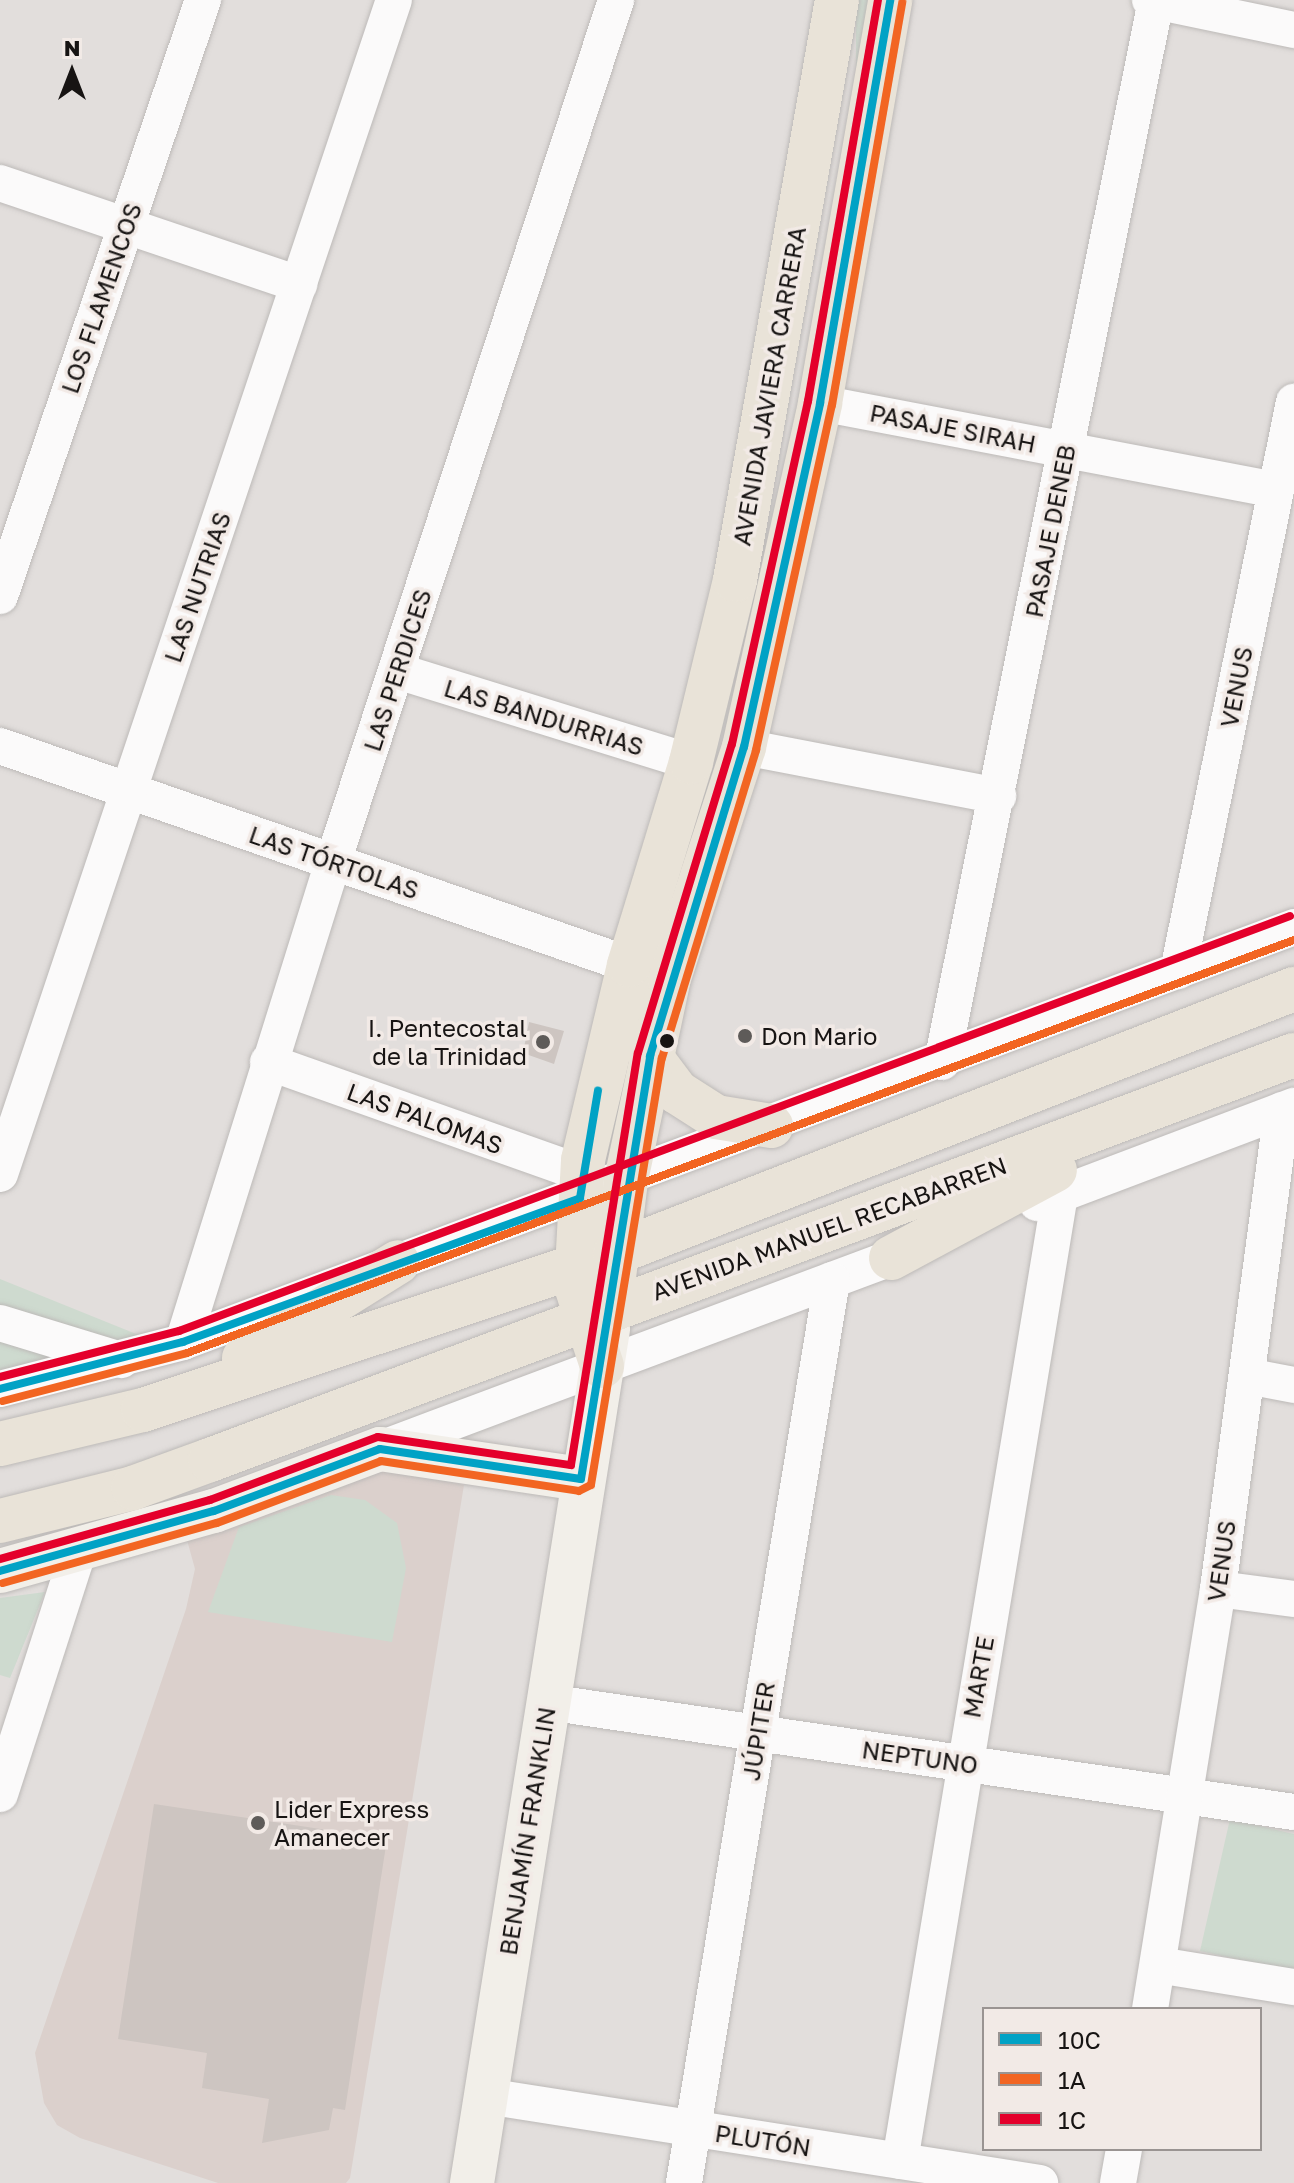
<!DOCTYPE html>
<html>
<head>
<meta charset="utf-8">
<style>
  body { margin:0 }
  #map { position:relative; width:1294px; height:2183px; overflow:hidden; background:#e2dedc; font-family:"Golos Text",sans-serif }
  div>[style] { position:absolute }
  .built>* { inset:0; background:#dbd0cc }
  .green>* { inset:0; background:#cedacf; transform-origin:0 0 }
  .building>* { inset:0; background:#cdc5c1 }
  .roads { filter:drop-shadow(0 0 2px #bdbab8) drop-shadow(0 0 2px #bdbab8) }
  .street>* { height:36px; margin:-18px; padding:0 18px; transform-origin:18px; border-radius:18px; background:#fbfafa }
  .secondary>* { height:44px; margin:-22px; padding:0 22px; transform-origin:22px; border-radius:22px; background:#f2efe9 }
  .primary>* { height:44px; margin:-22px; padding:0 22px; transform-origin:22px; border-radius:22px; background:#e9e3d8 }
  .bus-1>* { height:8px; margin:-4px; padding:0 4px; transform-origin:4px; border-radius:4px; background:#01a2c5 }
  .bus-2>* { height:8px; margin:-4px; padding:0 4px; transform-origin:4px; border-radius:4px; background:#f26522 }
  .bus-3>* { height:8px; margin:-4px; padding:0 4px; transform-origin:4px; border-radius:4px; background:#e4002b }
  .dots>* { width:22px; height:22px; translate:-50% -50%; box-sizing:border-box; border:4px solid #f2eae6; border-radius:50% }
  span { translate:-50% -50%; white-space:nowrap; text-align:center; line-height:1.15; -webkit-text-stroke:7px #f2eae6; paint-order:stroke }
  .street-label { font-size:24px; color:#171413 }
  .poi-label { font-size:24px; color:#171413 }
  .right { translate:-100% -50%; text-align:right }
  .left { translate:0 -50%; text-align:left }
  .legend { position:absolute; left:982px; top:2007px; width:280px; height:144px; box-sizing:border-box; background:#f2eae6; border:2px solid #9a9492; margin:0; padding:10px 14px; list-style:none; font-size:24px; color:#171413 }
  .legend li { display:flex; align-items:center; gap:16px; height:40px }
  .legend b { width:40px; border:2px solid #9a9492 }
  .north { position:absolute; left:32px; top:32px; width:80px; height:80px; -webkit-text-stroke:6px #f2eae6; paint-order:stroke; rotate:0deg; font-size:22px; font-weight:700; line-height:32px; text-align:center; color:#171413 }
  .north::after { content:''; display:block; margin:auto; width:28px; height:36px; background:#171413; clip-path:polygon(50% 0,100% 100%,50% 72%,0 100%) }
</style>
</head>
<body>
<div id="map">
  <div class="built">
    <i style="clip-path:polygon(399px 1470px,464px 1485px,350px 2178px,346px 2183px,218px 2183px,80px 2138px,57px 2125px,44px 2103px,35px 2053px,186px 1609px,195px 1569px,187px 1540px,360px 1475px)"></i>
  </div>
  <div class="green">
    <i style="left:856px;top:0;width:16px;height:134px"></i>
    <i style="clip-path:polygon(0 1279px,156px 1342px,0 1381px)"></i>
    <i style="clip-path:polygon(331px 1495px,365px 1500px,397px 1523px,406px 1568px,392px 1642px,208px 1612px,239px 1527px)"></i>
    <i style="clip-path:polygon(45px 1592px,10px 1678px,0 1675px,0 1598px)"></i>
    <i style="clip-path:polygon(1230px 1819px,1294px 1834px,1294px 1972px,1200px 1951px)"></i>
  </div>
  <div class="building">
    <i style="clip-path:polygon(529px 1022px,564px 1031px,554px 1064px,523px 1053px)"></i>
    <i style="clip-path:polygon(154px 1804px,387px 1839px,345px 2110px,333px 2108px,329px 2130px,262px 2143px,269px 2099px,202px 2088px,207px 2053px,118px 2039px)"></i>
  </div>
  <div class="roads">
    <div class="street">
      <i style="left:1150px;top:0;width:147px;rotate:11.8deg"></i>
      <i style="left:0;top:183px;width:316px;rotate:18.7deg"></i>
      <i style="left:820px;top:403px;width:464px;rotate:10.8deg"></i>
      <i style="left:0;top:596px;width:630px;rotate:-71.19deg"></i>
      <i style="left:397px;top:671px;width:308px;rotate:17.2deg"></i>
      <i style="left:0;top:746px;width:694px;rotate:19.17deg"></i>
      <i style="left:744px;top:747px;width:259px;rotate:10.9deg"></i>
      <i style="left:1178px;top:971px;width:581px;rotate:-78.48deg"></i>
      <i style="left:268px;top:1062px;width:333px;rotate:19.5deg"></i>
      <i style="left:942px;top:1062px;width:1082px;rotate:-78.6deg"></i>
      <i style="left:0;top:1174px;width:1238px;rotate:-71.45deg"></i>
      <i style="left:1037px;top:1203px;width:275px;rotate:-20.7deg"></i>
      <i style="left:0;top:1323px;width:127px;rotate:17deg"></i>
      <i style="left:183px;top:1342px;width:503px;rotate:-72.65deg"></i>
      <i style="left:333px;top:862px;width:907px;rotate:-71.82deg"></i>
      <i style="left:1247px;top:1376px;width:48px;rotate:10.8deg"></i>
      <i style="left:0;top:1389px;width:189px;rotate:-14.4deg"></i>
      <i style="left:183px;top:1342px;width:1186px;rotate:-20.48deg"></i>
      <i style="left:380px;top:1449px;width:571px;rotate:-20.5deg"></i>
      <i style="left:1218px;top:1589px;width:77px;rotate:7.5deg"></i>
      <i style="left:547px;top:1702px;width:755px;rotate:8.38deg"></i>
      <i style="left:0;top:1794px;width:253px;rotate:-72.1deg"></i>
      <i style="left:1158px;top:1965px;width:138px;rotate:9.2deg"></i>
      <i style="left:1150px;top:2009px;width:425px;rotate:-80.8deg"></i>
      <i style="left:1218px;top:1589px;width:483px;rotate:-82.4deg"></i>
      <i style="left:486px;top:2096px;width:561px;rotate:8.92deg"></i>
      <i style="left:900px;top:2161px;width:980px;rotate:-80.6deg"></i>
      <i style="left:684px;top:2183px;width:915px;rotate:-80.69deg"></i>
      <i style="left:1118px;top:2183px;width:35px;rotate:-80deg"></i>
    </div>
    <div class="secondary">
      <i style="left:0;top:1571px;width:222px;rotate:-15.7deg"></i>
      <i style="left:214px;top:1511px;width:177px;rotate:-20.5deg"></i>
      <i style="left:380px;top:1449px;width:203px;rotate:8.5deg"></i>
      <i style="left:472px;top:2183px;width:865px;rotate:-80.95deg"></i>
    </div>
    <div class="primary">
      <i style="left:650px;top:1056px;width:45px;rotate:53.1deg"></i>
      <i style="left:677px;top:1092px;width:46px;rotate:32.7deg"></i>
      <i style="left:716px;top:1117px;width:56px;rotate:9.3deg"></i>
      <i style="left:891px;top:1258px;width:186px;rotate:-28.2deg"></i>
      <i style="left:614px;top:1277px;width:98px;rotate:-82.9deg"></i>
      <i style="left:626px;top:1180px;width:207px;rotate:-78deg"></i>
      <i style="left:669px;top:978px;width:243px;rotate:-72deg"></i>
      <i style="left:744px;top:747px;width:352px;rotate:-77.5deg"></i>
      <i style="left:820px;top:403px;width:409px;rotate:-80.1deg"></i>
      <i style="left:244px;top:1358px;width:181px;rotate:-31.9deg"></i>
      <i style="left:602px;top:1366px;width:84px;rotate:-108deg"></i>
      <i style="left:576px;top:1286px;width:126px;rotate:-86.8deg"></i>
      <i style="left:583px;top:1160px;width:200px;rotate:-76.7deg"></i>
      <i style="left:629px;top:965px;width:212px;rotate:-73deg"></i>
      <i style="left:691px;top:762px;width:187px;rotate:-76.4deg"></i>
      <i style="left:735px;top:580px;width:589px;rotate:-80.03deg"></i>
      <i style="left:0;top:1444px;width:147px;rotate:-13.4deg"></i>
      <i style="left:143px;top:1410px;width:497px;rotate:-18.4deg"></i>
      <i style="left:615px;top:1253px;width:729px;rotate:-21.25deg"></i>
      <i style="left:0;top:1521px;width:137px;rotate:-13.9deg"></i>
      <i style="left:133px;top:1488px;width:82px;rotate:-20deg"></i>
      <i style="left:210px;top:1460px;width:1157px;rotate:-20.49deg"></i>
    </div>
  </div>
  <div class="bus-1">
    <i style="left:0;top:1389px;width:189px;rotate:-14.4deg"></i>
    <i style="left:183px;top:1342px;width:422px;rotate:-19.9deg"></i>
    <i style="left:580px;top:1198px;width:109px;rotate:-80.5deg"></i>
    <i style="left:0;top:1571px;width:222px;rotate:-15.7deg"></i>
    <i style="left:214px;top:1511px;width:177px;rotate:-20.5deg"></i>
    <i style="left:380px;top:1449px;width:203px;rotate:8.5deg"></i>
    <i style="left:581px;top:1479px;width:429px;rotate:-80.7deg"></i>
    <i style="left:650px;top:1056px;width:323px;rotate:-73.1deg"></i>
    <i style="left:744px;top:747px;width:352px;rotate:-77.5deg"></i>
    <i style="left:820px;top:403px;width:409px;rotate:-80.1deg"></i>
  </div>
  <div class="bus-2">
    <i style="left:3px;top:1401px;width:190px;rotate:-14.6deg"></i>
    <i style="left:187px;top:1353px;width:1182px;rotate:-20.46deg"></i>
    <i style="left:3px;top:1583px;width:222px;rotate:-15.7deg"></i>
    <i style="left:217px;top:1523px;width:175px;rotate:-20.7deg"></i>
    <i style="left:381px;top:1461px;width:200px;rotate:8.6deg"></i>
    <i style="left:579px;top:1491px;width:13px;rotate:-27deg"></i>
    <i style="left:591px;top:1485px;width:433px;rotate:-80.6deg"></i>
    <i style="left:662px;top:1058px;width:322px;rotate:-73deg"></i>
    <i style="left:756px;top:750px;width:353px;rotate:-77.6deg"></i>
    <i style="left:832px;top:405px;width:409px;rotate:-80.1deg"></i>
  </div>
  <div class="bus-3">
    <i style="left:0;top:1377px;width:185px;rotate:-14.4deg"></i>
    <i style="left:179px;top:1331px;width:1186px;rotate:-20.48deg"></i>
    <i style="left:0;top:1559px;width:218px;rotate:-15.7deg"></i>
    <i style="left:210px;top:1500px;width:179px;rotate:-20.6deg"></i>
    <i style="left:378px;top:1437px;width:195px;rotate:8.3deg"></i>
    <i style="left:571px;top:1465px;width:417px;rotate:-80.8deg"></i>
    <i style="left:638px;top:1053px;width:323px;rotate:-73.1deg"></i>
    <i style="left:732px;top:744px;width:351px;rotate:-77.5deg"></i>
    <i style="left:808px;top:401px;width:407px;rotate:-80.1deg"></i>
  </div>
  <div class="dots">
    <i style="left:745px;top:1036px;background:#5e5b59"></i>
    <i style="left:667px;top:1041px;background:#171413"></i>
    <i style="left:543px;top:1042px;background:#5e5b59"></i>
    <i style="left:258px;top:1823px;background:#5e5b59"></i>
  </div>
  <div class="street-label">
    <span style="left:101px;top:298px;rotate:-71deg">LOS FLAMENCOS</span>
    <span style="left:769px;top:386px;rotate:-80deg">AVENIDA JAVIERA CARRERA</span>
    <span style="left:953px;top:428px;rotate:11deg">PASAJE SIRAH</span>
    <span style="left:1050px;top:531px;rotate:-79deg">PASAJE DENEB</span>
    <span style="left:197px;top:587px;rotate:-71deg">LAS NUTRIAS</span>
    <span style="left:397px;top:670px;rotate:-72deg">LAS PERDICES</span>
    <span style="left:1236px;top:687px;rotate:-79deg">VENUS</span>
    <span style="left:544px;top:717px;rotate:17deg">LAS BANDURRIAS</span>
    <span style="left:334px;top:862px;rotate:19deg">LAS TÓRTOLAS</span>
    <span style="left:425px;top:1118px;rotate:20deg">LAS PALOMAS</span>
    <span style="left:829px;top:1228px;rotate:-20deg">AVENIDA MANUEL RECABARREN</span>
    <span style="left:1221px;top:1561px;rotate:-82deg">VENUS</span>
    <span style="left:978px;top:1677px;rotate:-80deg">MARTE</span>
    <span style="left:758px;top:1731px;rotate:-81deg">JÚPITER</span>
    <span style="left:920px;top:1757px;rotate:8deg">NEPTUNO</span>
    <span style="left:527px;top:1831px;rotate:-81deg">BENJAMÍN FRANKLIN</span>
    <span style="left:763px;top:2140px;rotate:9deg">PLUTÓN</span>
  </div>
  <div class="poi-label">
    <span class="right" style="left:527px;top:1042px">I. Pentecostal<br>de la Trinidad</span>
    <span class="left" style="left:761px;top:1036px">Don Mario</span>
    <span class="left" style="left:274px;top:1823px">Lider Express<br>Amanecer</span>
  </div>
  <ul class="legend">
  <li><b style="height:10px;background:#01a2c5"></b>10C</li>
  <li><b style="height:10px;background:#f26522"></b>1A</li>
  <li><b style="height:10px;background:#e4002b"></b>1C</li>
  </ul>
  <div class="north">N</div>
</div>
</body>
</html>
